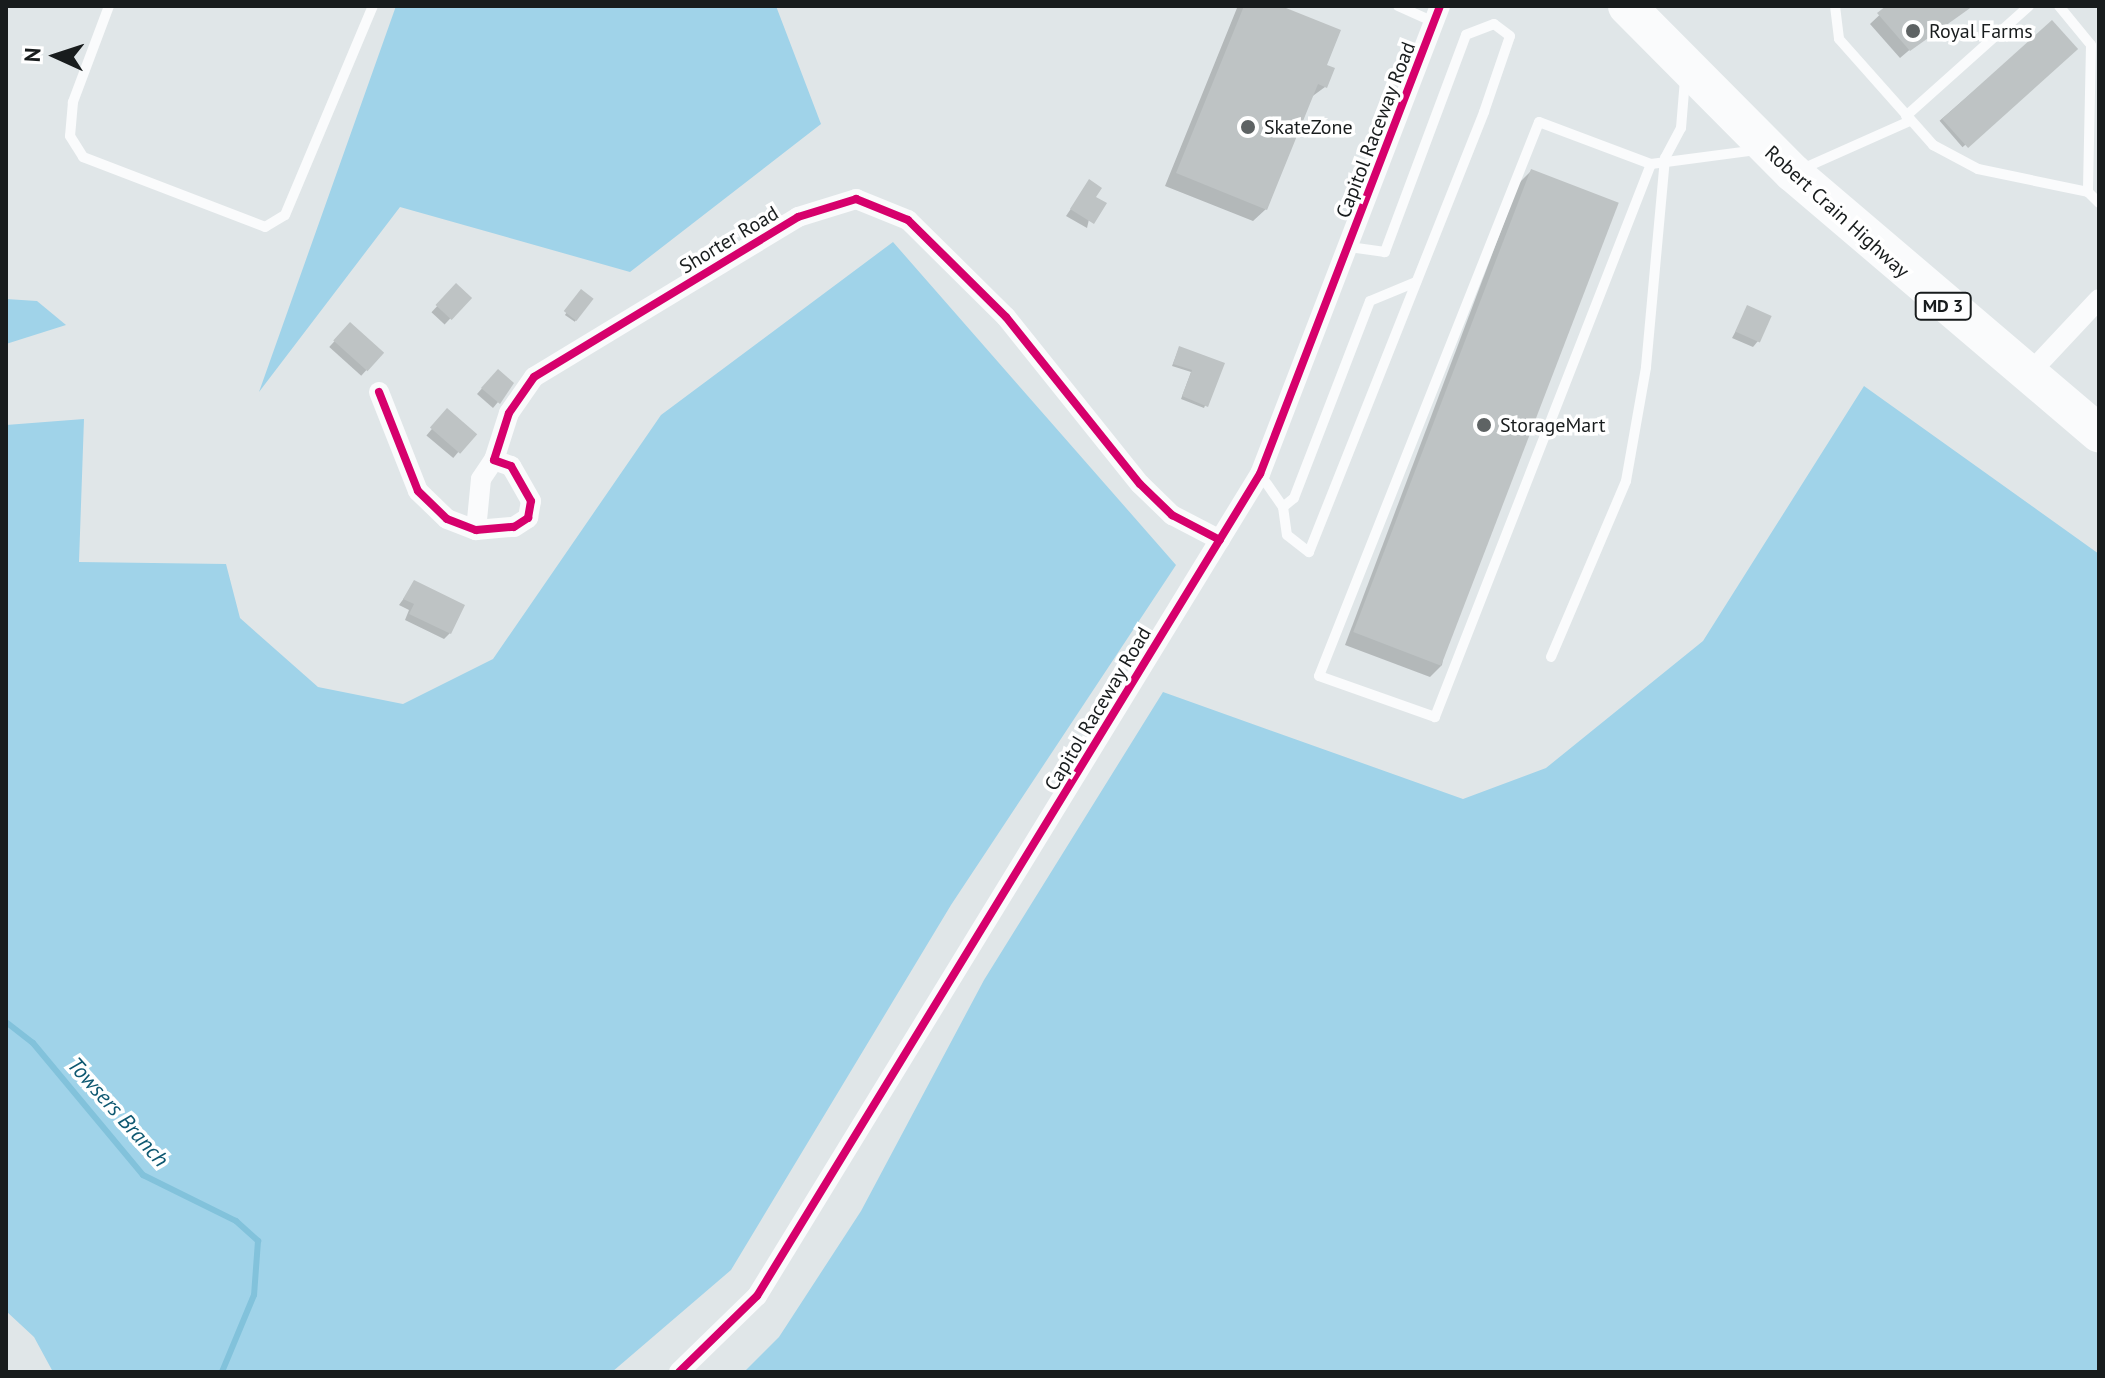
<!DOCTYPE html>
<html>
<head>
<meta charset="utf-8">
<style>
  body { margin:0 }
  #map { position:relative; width:2105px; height:1378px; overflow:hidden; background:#e0e6e8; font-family:"PT Sans",sans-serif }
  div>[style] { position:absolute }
  .forest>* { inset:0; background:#a0d3e9 }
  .shadow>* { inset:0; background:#0003; transform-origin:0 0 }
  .stream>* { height:6px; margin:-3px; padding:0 3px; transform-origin:3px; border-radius:3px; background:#82c2db }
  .building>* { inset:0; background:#bec3c4; transform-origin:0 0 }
  .lane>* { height:10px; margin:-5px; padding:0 5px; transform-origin:5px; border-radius:5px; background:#fafbfc }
  .street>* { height:20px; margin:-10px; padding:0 10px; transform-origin:10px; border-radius:10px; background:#fafbfc }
  .highway>* { height:38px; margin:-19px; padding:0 19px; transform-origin:19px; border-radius:19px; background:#fafbfc }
  .cycleway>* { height:8px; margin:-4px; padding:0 4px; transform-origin:4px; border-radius:4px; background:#d6006c }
  .dots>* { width:22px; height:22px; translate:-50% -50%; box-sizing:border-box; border:4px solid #fff; border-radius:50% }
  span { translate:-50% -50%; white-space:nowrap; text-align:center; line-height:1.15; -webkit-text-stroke:7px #fff; paint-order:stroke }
  .shield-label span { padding:2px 6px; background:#fff; border:2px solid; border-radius:6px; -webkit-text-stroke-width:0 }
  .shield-label { font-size:18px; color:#181c1d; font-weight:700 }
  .poi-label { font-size:20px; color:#181c1d }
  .left { translate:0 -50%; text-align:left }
  .street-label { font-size:20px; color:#181c1d }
  .water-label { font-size:22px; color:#0e5871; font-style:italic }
  .frame { position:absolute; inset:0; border:8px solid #181c1d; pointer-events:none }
  .north { position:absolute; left:16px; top:16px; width:80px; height:80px; -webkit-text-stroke:6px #fff; paint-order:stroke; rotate:273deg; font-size:22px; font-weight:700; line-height:32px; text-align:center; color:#181c1d }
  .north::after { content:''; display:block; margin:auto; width:28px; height:36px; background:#181c1d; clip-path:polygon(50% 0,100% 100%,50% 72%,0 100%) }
</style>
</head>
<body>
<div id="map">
  <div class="forest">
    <i style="clip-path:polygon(396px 6px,776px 6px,821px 124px,630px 272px,400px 207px,259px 392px)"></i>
    <i style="clip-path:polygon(893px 242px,1176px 565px,951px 905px,731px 1270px,612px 1372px,53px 1372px,34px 1337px,6px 1311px,6px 425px,84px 419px,79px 562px,226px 564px,240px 618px,318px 687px,403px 704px,493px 659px,661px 415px)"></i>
    <i style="clip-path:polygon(6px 299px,37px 301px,66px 325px,6px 344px)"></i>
    <i style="clip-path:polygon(1864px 386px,2099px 554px,2099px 1372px,744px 1372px,779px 1337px,861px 1211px,984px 980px,1163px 692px,1463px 799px,1546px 768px,1703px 641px)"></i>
  </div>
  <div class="shadow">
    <i style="clip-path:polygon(1276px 6px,1324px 66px,1325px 87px,1310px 98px,1266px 209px,1253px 221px,1165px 186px,1237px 8px)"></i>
    <i style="clip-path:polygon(1889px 6px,1964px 6px,1932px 41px,1927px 35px,1900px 58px,1870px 24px)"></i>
    <i style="left:2052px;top:23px;width:35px;height:149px;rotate:49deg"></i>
    <i style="clip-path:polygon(1531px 171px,1442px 665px,1430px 677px,1345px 645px,1519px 183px)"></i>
    <i style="clip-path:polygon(1089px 182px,1094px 198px,1087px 228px,1066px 216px)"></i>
    <i style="left:456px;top:286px;width:18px;height:36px;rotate:43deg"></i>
    <i style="left:581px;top:292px;width:12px;height:28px;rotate:35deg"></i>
    <i style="clip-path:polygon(1748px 308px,1758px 341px,1753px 347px,1732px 338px)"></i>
    <i style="left:350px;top:324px;width:43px;height:31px;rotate:42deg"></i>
    <i style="clip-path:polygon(1179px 348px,1222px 364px,1204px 408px,1181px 399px,1191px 372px,1172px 366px)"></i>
    <i style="clip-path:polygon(492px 377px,498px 402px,493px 408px,477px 394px)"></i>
    <i style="left:447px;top:411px;width:35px;height:32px;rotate:40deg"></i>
    <i style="clip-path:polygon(415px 583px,450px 633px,444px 639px,405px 620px,409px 610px,399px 605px)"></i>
  </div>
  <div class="stream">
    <i style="left:6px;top:1022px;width:34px;rotate:38deg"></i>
    <i style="left:33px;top:1043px;width:172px;rotate:50.2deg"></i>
    <i style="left:143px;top:1175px;width:104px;rotate:26.3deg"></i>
    <i style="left:236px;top:1221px;width:30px;rotate:42deg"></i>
    <i style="left:258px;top:1241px;width:54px;rotate:94.2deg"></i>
    <i style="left:254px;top:1295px;width:83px;rotate:112.6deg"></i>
  </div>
  <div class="building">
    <i style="clip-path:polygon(1244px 6px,1281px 6px,1341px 30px,1327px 65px,1335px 68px,1327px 88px,1318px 84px,1267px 210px,1176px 173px)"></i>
    <i style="clip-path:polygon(1886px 6px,1973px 6px,1910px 51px,1877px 13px)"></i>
    <i style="left:2052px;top:20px;width:39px;height:148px;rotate:48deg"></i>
    <i style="left:1531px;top:169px;width:94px;height:496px;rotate:21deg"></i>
    <i style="clip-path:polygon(1089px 179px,1102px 188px,1096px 197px,1107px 203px,1094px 224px,1070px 209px)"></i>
    <i style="left:456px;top:283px;width:22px;height:30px;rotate:43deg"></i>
    <i style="left:581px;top:289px;width:16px;height:28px;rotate:38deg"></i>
    <i style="left:1747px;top:305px;width:27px;height:29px;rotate:24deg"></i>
    <i style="left:350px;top:322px;width:46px;height:25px;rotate:42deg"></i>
    <i style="clip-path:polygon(1179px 346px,1225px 363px,1208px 407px,1182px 396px,1192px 370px,1173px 364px)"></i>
    <i style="clip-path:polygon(498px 369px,514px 383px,500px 404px,481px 388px)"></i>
    <i style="left:447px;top:408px;width:40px;height:26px;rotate:41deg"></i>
    <i style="clip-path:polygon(414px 580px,465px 605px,451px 634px,409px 614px,414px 604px,403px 599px)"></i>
  </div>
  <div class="lane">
    <i style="left:109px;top:6px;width:103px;rotate:110.6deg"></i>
    <i style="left:73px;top:102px;width:34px;rotate:95deg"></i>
    <i style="left:70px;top:136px;width:25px;rotate:58deg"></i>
    <i style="left:83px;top:157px;width:195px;rotate:21deg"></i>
    <i style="left:265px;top:227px;width:23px;rotate:-31deg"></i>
    <i style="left:285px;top:215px;width:227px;rotate:-67.2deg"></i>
    <i style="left:1398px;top:6px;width:39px;rotate:24deg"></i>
    <i style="left:1835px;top:6px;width:33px;rotate:83deg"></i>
    <i style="left:1839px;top:39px;width:142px;rotate:48.4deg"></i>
    <i style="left:1933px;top:145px;width:51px;rotate:28.1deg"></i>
    <i style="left:1978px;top:169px;width:112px;rotate:11.8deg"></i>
    <i style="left:2059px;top:6px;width:50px;rotate:50.6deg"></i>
    <i style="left:2091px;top:45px;width:147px;rotate:91.2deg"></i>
    <i style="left:2088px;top:192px;width:16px;rotate:45deg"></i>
    <i style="left:1906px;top:116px;width:165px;rotate:-41.8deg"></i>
    <i style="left:1651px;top:164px;width:594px;rotate:111.34deg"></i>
    <i style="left:1435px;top:717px;width:123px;rotate:-160.5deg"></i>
    <i style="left:1319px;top:676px;width:596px;rotate:-68.34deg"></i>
    <i style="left:1539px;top:122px;width:120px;rotate:20.6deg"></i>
    <i style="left:1651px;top:164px;width:108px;rotate:-7.5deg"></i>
    <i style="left:1802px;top:169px;width:118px;rotate:-24deg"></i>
    <i style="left:1260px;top:474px;width:40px;rotate:55.1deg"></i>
    <i style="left:1283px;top:507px;width:28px;rotate:82deg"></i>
    <i style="left:1287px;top:535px;width:28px;rotate:38deg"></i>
    <i style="left:1309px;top:552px;width:474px;rotate:-68.3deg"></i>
    <i style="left:1484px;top:112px;width:80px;rotate:-71.1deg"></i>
    <i style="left:1510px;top:36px;width:20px;rotate:-143deg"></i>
    <i style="left:1494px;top:24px;width:30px;rotate:159deg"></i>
    <i style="left:1466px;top:35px;width:232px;rotate:110.5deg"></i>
    <i style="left:1385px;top:252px;width:36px;rotate:-172deg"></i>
    <i style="left:1283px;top:507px;width:14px;rotate:-39deg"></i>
    <i style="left:1294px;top:498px;width:211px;rotate:-68.9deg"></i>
    <i style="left:1370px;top:301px;width:50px;rotate:-22.4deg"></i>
    <i style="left:1551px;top:657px;width:191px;rotate:-66.9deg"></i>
    <i style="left:1626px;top:481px;width:116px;rotate:-80deg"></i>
    <i style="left:1646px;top:367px;width:210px;rotate:-84.8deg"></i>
    <i style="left:1665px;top:158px;width:34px;rotate:-62deg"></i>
    <i style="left:1681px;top:128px;width:49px;rotate:-85.3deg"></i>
  </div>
  <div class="street">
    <i style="left:2027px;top:376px;width:105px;rotate:-46.9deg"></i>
    <i style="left:379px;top:392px;width:106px;rotate:68.5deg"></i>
    <i style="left:418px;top:491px;width:40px;rotate:44deg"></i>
    <i style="left:447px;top:519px;width:31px;rotate:21deg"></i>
    <i style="left:476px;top:530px;width:38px;rotate:-5deg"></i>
    <i style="left:514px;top:527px;width:17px;rotate:-33deg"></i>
    <i style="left:528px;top:518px;width:17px;rotate:-80deg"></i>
    <i style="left:531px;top:501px;width:40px;rotate:-119.7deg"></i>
    <i style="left:511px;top:466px;width:18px;rotate:-161deg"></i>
    <i style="left:494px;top:460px;width:49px;rotate:-72.3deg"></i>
    <i style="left:509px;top:413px;width:44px;rotate:-55.2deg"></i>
    <i style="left:534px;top:377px;width:309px;rotate:-31.2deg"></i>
    <i style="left:798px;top:217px;width:61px;rotate:-17.2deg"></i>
    <i style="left:856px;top:199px;width:56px;rotate:22deg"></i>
    <i style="left:908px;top:220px;width:138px;rotate:44.7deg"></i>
    <i style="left:1006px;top:317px;width:214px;rotate:51.3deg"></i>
    <i style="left:1140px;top:484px;width:45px;rotate:44.1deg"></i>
    <i style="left:1172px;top:515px;width:54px;rotate:27.5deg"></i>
    <i style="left:476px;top:530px;width:51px;rotate:-84.4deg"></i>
    <i style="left:481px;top:479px;width:23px;rotate:-56deg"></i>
    <i style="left:679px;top:1372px;width:109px;rotate:-44.3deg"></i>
    <i style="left:757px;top:1296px;width:964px;rotate:-58.54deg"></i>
    <i style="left:1260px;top:474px;width:501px;rotate:-68.96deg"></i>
  </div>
  <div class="highway">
    <i style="left:1627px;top:6px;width:235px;rotate:45.2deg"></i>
    <i style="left:1793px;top:173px;width:402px;rotate:40.4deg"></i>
  </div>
  <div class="cycleway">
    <i style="left:379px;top:392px;width:106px;rotate:68.5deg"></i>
    <i style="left:418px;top:491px;width:40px;rotate:44deg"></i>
    <i style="left:447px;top:519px;width:31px;rotate:21deg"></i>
    <i style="left:476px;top:530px;width:38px;rotate:-5deg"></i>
    <i style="left:514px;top:527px;width:17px;rotate:-33deg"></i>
    <i style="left:528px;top:518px;width:17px;rotate:-80deg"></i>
    <i style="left:531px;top:501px;width:40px;rotate:-119.7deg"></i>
    <i style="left:511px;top:466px;width:18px;rotate:-161deg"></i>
    <i style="left:494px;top:460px;width:49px;rotate:-72.3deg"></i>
    <i style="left:509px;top:413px;width:44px;rotate:-55.2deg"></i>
    <i style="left:534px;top:377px;width:309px;rotate:-31.2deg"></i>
    <i style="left:798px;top:217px;width:61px;rotate:-17.2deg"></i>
    <i style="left:856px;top:199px;width:56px;rotate:22deg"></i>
    <i style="left:908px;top:220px;width:138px;rotate:44.7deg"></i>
    <i style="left:1006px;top:317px;width:214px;rotate:51.3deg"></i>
    <i style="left:1140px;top:484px;width:45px;rotate:44.1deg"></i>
    <i style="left:1172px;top:515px;width:54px;rotate:27.5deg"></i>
    <i style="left:679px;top:1372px;width:109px;rotate:-44.3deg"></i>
    <i style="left:757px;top:1296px;width:964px;rotate:-58.54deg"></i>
    <i style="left:1260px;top:474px;width:501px;rotate:-68.96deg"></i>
  </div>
  <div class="dots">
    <i style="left:1913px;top:31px;background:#5e6364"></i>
    <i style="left:1248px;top:127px;background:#5e6364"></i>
    <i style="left:1484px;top:425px;background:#5e6364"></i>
  </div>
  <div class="shield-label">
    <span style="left:1943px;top:306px">MD 3</span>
  </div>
  <div class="poi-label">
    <span class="left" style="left:1929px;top:31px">Royal Farms</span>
    <span class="left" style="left:1264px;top:127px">SkateZone</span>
    <span class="left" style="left:1500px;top:425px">StorageMart</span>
  </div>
  <div class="street-label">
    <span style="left:1376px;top:130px;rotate:-69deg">Capitol Raceway Road</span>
    <span style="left:1837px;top:212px;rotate:42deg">Robert Crain Highway</span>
    <span style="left:729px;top:240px;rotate:-31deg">Shorter Road</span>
    <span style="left:1098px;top:709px;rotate:-59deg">Capitol Raceway Road</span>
  </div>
  <div class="water-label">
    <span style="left:118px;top:1112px;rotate:48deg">Towsers Branch</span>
  </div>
  <div class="frame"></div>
  <div class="north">N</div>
</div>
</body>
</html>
